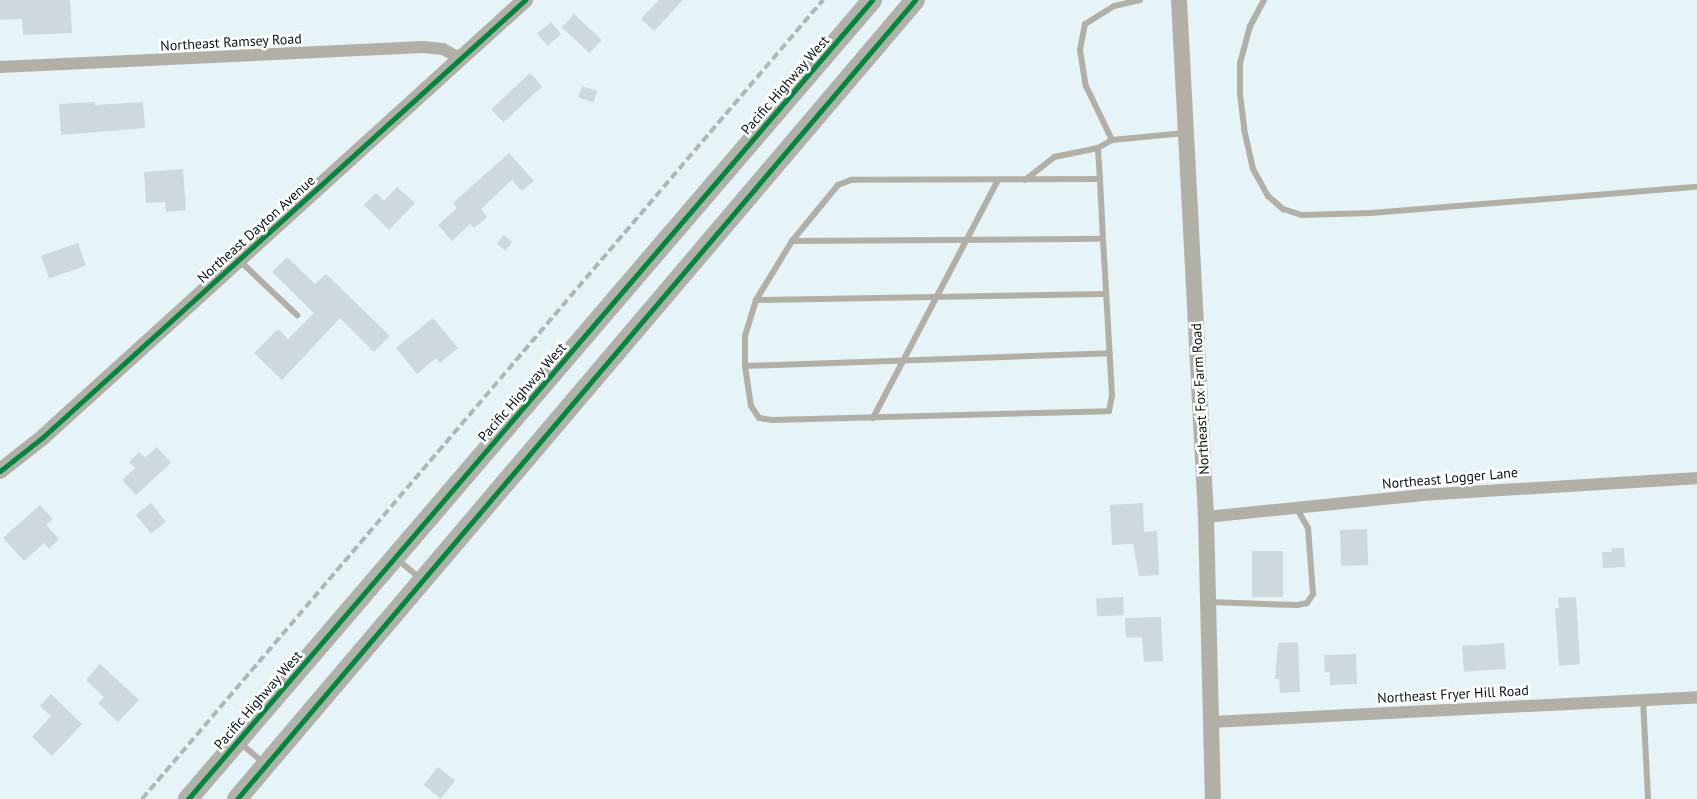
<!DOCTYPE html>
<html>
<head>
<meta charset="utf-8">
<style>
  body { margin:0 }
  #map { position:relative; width:1697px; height:799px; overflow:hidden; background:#e6f4f7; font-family:"PT Sans",sans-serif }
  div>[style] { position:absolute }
  .building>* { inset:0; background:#cdd9dc; transform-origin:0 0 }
  .service>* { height:6px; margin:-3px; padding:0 3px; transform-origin:3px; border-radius:3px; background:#b2afa6 }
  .minor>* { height:12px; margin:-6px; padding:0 6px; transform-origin:6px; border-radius:6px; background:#b2afa6 }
  .tertiary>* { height:16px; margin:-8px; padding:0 8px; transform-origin:8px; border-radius:8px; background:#b2afa6 }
  .primary>* { height:20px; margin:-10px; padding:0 10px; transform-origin:10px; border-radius:10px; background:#b0b1a9 }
  .rail>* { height:4px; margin-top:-2px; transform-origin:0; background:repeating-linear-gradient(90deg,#b0b6b4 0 8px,transparent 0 12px) }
  .cycleway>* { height:5px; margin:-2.5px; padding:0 2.5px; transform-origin:2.5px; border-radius:2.5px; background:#00873e }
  span { translate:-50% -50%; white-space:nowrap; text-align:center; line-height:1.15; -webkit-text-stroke:5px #fff; paint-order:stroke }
  .street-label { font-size:14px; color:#081316 }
</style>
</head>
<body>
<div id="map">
  <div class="building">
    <i style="clip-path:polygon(0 0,70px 0,72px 33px,23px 35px,22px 19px,0 20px)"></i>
    <i style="clip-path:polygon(659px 0,683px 0,654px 31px,641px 19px)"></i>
    <i style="left:574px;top:14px;width:38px;height:18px;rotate:43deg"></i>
    <i style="left:551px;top:22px;width:16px;height:18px;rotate:50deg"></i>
    <i style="left:530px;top:73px;width:18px;height:53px;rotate:47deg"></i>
    <i style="left:582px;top:86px;width:16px;height:12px;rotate:18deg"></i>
    <i style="clip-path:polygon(95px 102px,95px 105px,143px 102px,145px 128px,61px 135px,59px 104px)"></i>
    <i style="clip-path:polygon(509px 153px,534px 181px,522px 191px,512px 180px,481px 209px,487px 217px,474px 228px,470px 224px,452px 241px,438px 225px,457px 208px,453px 203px)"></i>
    <i style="clip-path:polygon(183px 169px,186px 210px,166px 212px,165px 202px,146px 203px,144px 172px)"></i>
    <i style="clip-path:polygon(397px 187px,415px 203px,389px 230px,364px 205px,376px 193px,384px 201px)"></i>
    <i style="left:504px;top:235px;width:11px;height:11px;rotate:41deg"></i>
    <i style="left:78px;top:243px;width:24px;height:39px;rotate:71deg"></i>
    <i style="clip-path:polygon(287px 257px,315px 284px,326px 274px,390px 336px,374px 352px,340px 318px,282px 380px,254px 353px,278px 329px,288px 339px,314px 313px,272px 272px)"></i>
    <i style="clip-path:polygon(433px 318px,458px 348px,440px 363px,436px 358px,417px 374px,396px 348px)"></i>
    <i style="clip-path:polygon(157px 447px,171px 463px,136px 495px,122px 480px,135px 468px,129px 462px,139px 452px,145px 458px)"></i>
    <i style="left:151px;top:503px;width:24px;height:19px;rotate:52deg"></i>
    <i style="clip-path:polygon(1143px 503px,1144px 532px,1157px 531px,1159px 575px,1139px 576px,1133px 544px,1112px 545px,1110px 505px)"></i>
    <i style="clip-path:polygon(40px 505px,53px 519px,46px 525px,59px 539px,49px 549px,44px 543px,24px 561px,3px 538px)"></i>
    <i style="left:1367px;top:529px;width:36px;height:27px;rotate:88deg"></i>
    <i style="clip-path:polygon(1611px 548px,1624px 548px,1625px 567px,1603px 568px,1602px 552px,1612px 552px)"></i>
    <i style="left:1252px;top:551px;width:31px;height:46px"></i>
    <i style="left:1123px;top:597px;width:18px;height:27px;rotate:87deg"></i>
    <i style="clip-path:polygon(1576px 597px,1580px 664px,1559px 666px,1555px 608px,1559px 608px,1558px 598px)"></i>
    <i style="clip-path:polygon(1161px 617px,1163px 661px,1144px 662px,1142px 637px,1126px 638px,1125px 618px)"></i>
    <i style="clip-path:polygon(1298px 642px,1300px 692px,1280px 693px,1279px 679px,1275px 679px,1278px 643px)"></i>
    <i style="left:1504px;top:643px;width:26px;height:42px;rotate:86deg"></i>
    <i style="clip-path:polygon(1356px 654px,1357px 684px,1330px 685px,1330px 672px,1325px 673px,1324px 655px)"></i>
    <i style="clip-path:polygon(100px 664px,139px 700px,118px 722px,98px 703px,104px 697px,86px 680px)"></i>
    <i style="clip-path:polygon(51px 694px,82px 724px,52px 756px,32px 737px,51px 716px,40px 706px)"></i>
    <i style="left:438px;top:767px;width:22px;height:23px;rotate:39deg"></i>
  </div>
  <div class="service">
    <i style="left:1140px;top:0;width:27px;rotate:167deg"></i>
    <i style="left:1114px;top:6px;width:34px;rotate:148deg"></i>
    <i style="left:1085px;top:24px;width:26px;rotate:101deg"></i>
    <i style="left:1080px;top:50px;width:36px;rotate:81deg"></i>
    <i style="left:1086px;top:86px;width:60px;rotate:64.3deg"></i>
    <i style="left:1112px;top:140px;width:73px;rotate:-5.5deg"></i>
    <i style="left:1264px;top:0;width:30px;rotate:118deg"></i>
    <i style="left:1250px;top:26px;width:38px;rotate:105deg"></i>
    <i style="left:1240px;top:63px;width:31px;rotate:90deg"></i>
    <i style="left:1240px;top:94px;width:35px;rotate:83deg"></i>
    <i style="left:1244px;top:129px;width:41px;rotate:77.3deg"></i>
    <i style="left:1253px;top:169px;width:31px;rotate:61deg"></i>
    <i style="left:1268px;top:196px;width:20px;rotate:41deg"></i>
    <i style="left:1283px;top:209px;width:20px;rotate:18deg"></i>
    <i style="left:1302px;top:215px;width:69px;rotate:-1.7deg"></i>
    <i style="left:1371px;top:213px;width:327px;rotate:-4.6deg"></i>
    <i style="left:1100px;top:179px;width:249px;rotate:179.8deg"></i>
    <i style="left:851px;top:180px;width:14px;rotate:159deg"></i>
    <i style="left:838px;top:185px;width:72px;rotate:129.4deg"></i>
    <i style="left:792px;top:241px;width:69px;rotate:121.4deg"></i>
    <i style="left:756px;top:300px;width:38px;rotate:107deg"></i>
    <i style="left:745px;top:336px;width:30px;rotate:90deg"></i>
    <i style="left:745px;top:366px;width:40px;rotate:81.5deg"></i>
    <i style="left:751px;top:406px;width:14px;rotate:56deg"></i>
    <i style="left:759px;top:418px;width:13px;rotate:9deg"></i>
    <i style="left:772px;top:420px;width:337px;rotate:-1.5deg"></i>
    <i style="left:1109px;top:411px;width:16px;rotate:-79deg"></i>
    <i style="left:1112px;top:395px;width:156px;rotate:-93.3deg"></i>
    <i style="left:1103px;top:239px;width:60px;rotate:-92.9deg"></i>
    <i style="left:1100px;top:179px;width:31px;rotate:-94deg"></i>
    <i style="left:1098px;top:148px;width:16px;rotate:-30deg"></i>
    <i style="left:1025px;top:180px;width:37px;rotate:-38deg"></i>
    <i style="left:1054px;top:157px;width:45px;rotate:-11.6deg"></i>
    <i style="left:792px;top:241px;width:311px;rotate:-0.4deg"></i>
    <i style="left:240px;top:261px;width:79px;rotate:43.5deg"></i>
    <i style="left:756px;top:300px;width:350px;rotate:-1deg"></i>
    <i style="left:745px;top:366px;width:365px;rotate:-2deg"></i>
    <i style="left:873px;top:418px;width:269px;rotate:-62.3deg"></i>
    <i style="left:397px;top:559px;width:30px;rotate:40deg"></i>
    <i style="left:1209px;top:602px;width:88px;rotate:2deg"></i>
    <i style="left:1297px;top:605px;width:10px;rotate:-11deg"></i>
    <i style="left:1307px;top:603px;width:11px;rotate:-56deg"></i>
    <i style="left:1313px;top:594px;width:66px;rotate:-94.3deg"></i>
    <i style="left:1308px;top:528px;width:22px;rotate:-120deg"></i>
    <i style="left:1643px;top:699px;width:100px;rotate:87.1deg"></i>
    <i style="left:240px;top:743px;width:33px;rotate:40deg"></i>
  </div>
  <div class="minor">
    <i style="left:0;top:67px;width:423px;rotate:-2.7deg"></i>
    <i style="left:423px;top:47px;width:20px;rotate:6deg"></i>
    <i style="left:443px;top:49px;width:21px;rotate:29deg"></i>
    <i style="left:1206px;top:517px;width:216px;rotate:-5.8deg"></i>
    <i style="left:1421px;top:495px;width:277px;rotate:-3.5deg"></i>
    <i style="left:1211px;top:722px;width:487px;rotate:-2.9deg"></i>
  </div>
  <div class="tertiary">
    <i style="left:1179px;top:0;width:518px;rotate:87.01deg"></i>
    <i style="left:1206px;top:517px;width:282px;rotate:88.6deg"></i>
    <i style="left:0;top:471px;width:55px;rotate:-38.3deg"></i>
    <i style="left:43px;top:437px;width:651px;rotate:-42.2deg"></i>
  </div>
  <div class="primary">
    <i style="left:188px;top:799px;width:1052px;rotate:-49.43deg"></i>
    <i style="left:237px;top:799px;width:1048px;rotate:-49.68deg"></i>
  </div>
  <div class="rail">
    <i style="left:142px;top:799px;width:1050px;rotate:-49.56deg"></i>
  </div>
  <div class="cycleway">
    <i style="left:0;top:471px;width:55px;rotate:-38.3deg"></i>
    <i style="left:43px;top:437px;width:651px;rotate:-42.2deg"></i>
    <i style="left:188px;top:799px;width:1052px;rotate:-49.43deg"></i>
    <i style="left:237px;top:799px;width:1048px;rotate:-49.68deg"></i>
  </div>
  <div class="street-label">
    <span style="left:231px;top:42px;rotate:-3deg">Northeast Ramsey Road</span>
    <span style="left:785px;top:85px;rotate:-49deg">Pacific Highway West</span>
    <span style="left:256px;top:229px;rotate:-42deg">Northeast Dayton Avenue</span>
    <span style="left:522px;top:392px;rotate:-49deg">Pacific Highway West</span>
    <span style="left:1200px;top:399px;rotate:-93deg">Northeast Fox Farm Road</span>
    <span style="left:1450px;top:478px;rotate:-5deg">Northeast Logger Lane</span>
    <span style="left:1453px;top:694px;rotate:-3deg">Northeast Fryer Hill Road</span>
    <span style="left:258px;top:700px;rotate:-49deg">Pacific Highway West</span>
  </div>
</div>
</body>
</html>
